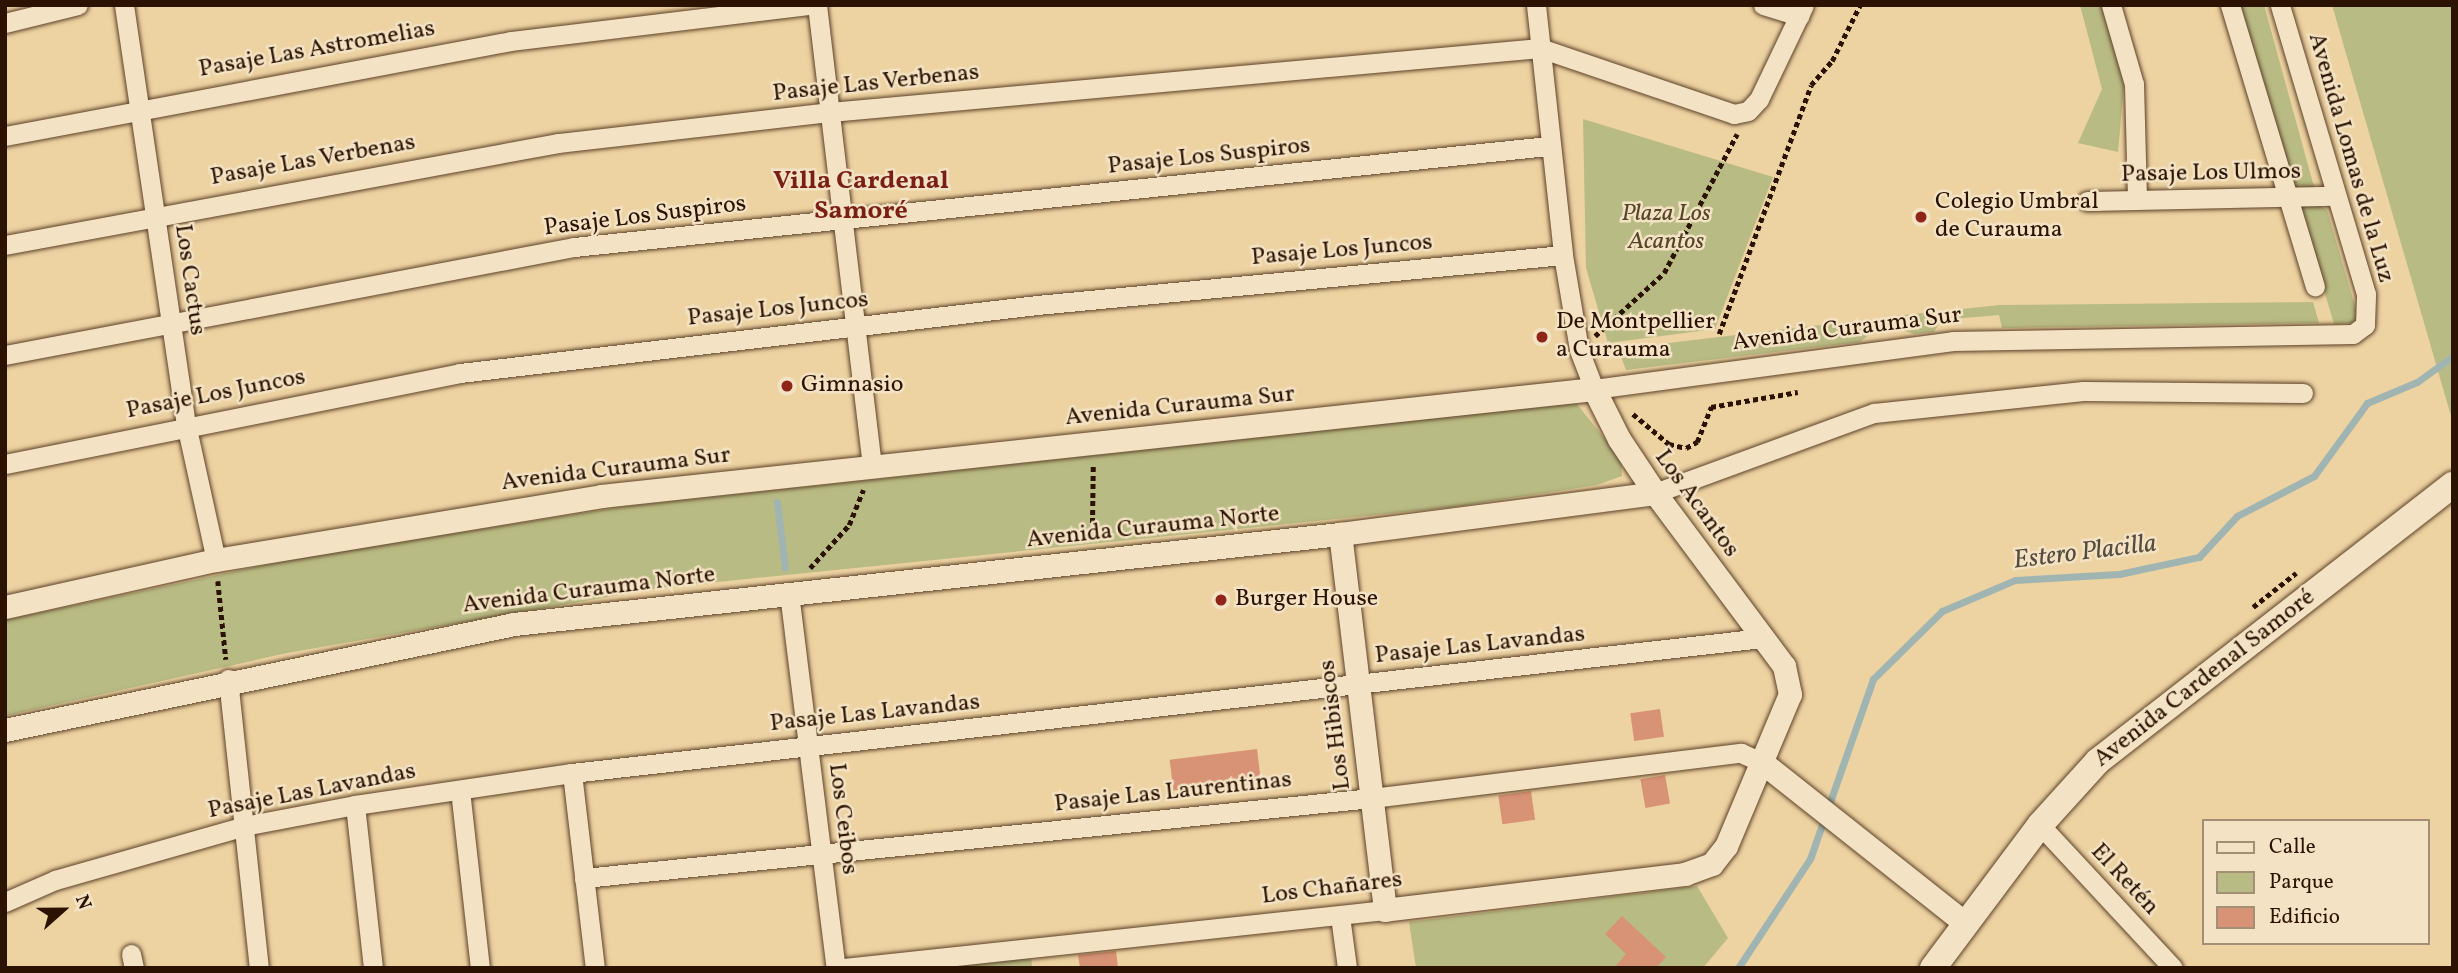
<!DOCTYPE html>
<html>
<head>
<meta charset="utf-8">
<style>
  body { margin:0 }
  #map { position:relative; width:2458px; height:973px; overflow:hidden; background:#edd2a2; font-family:Vollkorn,serif }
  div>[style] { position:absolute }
  .green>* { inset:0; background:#b9bb84 }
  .stream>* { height:7px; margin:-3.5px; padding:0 3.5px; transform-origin:3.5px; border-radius:3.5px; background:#a0b4b2 }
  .building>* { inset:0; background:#d89275; transform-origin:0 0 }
  .path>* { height:4.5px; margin-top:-2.25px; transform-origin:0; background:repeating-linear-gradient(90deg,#2c1200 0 5px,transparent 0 8.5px) }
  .roads { filter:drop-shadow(0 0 2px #5c4228) drop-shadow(0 0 2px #5c4228) }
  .minor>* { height:19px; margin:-9.5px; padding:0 9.5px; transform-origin:9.5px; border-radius:9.5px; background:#f3e2c3 }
  .tertiary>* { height:23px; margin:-11.5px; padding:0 11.5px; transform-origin:11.5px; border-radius:11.5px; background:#f3e2c3 }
  .secondary>* { height:26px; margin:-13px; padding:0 13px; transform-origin:13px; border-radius:13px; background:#f3e2c3 }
  .dots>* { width:19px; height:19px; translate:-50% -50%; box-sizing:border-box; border:4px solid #f3e2c3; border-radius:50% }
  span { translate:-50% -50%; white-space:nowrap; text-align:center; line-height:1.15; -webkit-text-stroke:5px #f3e2c3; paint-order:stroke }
  .street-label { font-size:24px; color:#2c1200 }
  .poi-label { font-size:24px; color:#2c1200 }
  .left { translate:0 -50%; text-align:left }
  .park-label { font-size:24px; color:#564528; font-style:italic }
  .neighbourhood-label { font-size:26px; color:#7a1f14; font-weight:700 }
  .water-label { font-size:26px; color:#554b3e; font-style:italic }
  .frame { position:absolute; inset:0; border:7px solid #2c1200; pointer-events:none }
  .legend { position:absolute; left:2202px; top:819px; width:228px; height:126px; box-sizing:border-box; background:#f3e2c3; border:2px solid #a38f75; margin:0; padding:9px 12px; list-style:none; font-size:21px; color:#2c1200 }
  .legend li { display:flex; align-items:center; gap:14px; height:35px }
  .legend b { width:35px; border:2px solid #a38f75 }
  .north { position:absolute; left:28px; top:875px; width:70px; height:70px; -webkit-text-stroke:5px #f3e2c3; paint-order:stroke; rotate:69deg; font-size:19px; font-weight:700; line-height:28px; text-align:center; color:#2c1200 }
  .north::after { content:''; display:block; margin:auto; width:24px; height:32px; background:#2c1200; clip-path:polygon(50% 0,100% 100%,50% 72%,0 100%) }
</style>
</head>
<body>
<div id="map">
  <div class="green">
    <i style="clip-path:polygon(2080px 5px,2101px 5px,2124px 84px,2118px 152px,2078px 143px,2102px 89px)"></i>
    <i style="clip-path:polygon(2238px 5px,2264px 5px,2314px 187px,2294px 187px)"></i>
    <i style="clip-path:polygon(2332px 5px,2453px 5px,2451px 416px)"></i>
    <i style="clip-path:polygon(1583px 119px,1773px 177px,1715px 329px,1608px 343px,1586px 268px)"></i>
    <i style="clip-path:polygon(2319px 205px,2327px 210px,2358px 316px,2352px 323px,2334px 324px,2299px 206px)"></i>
    <i style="clip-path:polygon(2313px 302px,2319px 323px,2002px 328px,1999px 315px,1941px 320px,1934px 332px,1914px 334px,1899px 329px,1894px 316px,2000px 305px)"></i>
    <i style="clip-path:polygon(1871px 319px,1871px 333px,1860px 342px,1626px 370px,1618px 349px)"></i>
    <i style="clip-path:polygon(1576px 403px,1621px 459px,1622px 476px,1597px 485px,1453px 507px,659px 588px,287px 653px,5px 716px,5px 620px,303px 557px,628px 506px)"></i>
    <i style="clip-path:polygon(1697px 886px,1728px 938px,1703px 968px,1416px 968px,1409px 922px)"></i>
    <i style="clip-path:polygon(1031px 952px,1032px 968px,964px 968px,963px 958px)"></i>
  </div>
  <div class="stream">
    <i style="left:777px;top:502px;width:66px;rotate:83.1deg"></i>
    <i style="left:1738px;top:968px;width:131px;rotate:-56.6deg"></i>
    <i style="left:1810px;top:859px;width:191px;rotate:-70.7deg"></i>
    <i style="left:1873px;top:679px;width:97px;rotate:-44.6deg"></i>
    <i style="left:1942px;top:611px;width:79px;rotate:-23deg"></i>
    <i style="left:2015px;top:580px;width:104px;rotate:-3.3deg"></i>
    <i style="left:2119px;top:574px;width:82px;rotate:-12deg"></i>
    <i style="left:2199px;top:557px;width:56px;rotate:-47.2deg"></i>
    <i style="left:2237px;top:516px;width:87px;rotate:-27.5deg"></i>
    <i style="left:2314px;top:476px;width:90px;rotate:-54deg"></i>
    <i style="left:2367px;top:403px;width:54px;rotate:-22.8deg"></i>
    <i style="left:2417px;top:382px;width:44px;rotate:-35.8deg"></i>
  </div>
  <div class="building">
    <i style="left:1660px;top:709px;width:28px;height:30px;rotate:82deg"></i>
    <i style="left:1257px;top:749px;width:31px;height:88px;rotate:83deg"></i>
    <i style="left:1665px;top:775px;width:29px;height:25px;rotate:80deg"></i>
    <i style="left:1531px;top:791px;width:29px;height:33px;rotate:82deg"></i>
    <i style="clip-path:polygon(1622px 916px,1666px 957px,1656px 968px,1614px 968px,1626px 954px,1605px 934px)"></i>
    <i style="clip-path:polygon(1116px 951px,1118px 968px,1080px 968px,1078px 955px)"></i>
  </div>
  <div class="path">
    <i style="left:1719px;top:334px;width:265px;rotate:-69.7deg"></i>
    <i style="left:1811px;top:85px;width:32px;rotate:-49deg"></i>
    <i style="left:1832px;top:61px;width:63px;rotate:-63.4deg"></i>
    <i style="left:1595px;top:336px;width:93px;rotate:-42.4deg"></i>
    <i style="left:1664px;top:273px;width:157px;rotate:-62.3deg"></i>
    <i style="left:1633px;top:414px;width:47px;rotate:39.8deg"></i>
    <i style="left:1669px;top:444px;width:17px;rotate:13deg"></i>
    <i style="left:1686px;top:448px;width:13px;rotate:-29deg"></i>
    <i style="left:1697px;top:442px;width:38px;rotate:-68deg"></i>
    <i style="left:1711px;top:407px;width:88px;rotate:-9.8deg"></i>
    <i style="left:1092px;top:540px;width:75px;rotate:-89.2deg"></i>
    <i style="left:810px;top:568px;width:58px;rotate:-47.8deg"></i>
    <i style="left:849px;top:525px;width:38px;rotate:-68deg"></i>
    <i style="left:218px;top:581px;width:79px;rotate:84.2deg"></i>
    <i style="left:2253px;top:607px;width:55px;rotate:-38.3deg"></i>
  </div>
  <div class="roads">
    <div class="minor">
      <i style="left:124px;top:5px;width:424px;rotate:81.6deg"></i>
      <i style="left:186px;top:424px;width:139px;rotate:77.6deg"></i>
      <i style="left:817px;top:5px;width:464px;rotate:83.2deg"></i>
      <i style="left:1536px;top:5px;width:251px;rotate:83.8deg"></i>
      <i style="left:1563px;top:255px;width:96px;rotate:80.4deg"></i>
      <i style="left:1579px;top:350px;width:42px;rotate:69deg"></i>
      <i style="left:1594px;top:389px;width:362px;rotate:-7.6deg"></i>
      <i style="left:1953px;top:341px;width:400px;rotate:-1deg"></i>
      <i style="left:2353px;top:334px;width:15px;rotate:-37deg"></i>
      <i style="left:2365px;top:325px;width:31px;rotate:-88deg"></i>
      <i style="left:2366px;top:294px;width:302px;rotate:-106.6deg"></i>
      <i style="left:1763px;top:5px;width:38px;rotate:17deg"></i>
      <i style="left:2111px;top:5px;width:82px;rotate:73.8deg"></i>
      <i style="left:2134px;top:84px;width:116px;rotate:88.5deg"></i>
      <i style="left:2230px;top:5px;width:294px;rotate:73.2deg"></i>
      <i style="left:5px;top:23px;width:75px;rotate:-13.9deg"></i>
      <i style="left:5px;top:136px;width:515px;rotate:-10.63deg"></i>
      <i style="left:511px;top:41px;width:298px;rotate:-6.9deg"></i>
      <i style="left:2087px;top:201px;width:249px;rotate:-1.2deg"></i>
      <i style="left:5px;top:245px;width:562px;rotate:-10.45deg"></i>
      <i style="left:558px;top:143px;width:274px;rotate:-6.5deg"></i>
      <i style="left:830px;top:112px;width:713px;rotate:-5.15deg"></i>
      <i style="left:1540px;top:48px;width:205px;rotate:18.8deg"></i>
      <i style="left:1734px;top:114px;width:14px;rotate:-12deg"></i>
      <i style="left:1748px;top:111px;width:16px;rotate:-47deg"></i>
      <i style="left:1759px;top:99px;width:104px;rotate:-64.4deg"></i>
      <i style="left:5px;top:355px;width:579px;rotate:-10.75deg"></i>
      <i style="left:574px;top:247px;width:979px;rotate:-5.92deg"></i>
      <i style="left:5px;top:464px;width:464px;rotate:-11.3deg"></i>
      <i style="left:460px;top:373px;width:581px;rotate:-6.72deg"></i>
      <i style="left:1037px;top:305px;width:528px;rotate:-5.43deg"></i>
      <i style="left:1655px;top:493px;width:233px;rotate:-20.1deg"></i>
      <i style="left:1874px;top:413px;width:210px;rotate:-6deg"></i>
      <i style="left:2083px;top:391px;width:220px;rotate:0.5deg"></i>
      <i style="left:789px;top:593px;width:378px;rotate:82.9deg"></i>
      <i style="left:228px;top:679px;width:291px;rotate:83.9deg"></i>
      <i style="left:572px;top:773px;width:196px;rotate:83.3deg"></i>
      <i style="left:460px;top:790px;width:179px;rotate:83.6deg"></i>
      <i style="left:355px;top:805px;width:164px;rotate:83.7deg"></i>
      <i style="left:2040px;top:825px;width:195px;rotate:47.1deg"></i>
      <i style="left:584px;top:878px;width:792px;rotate:-5.8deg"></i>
      <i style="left:1372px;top:798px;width:372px;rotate:-7deg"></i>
      <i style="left:1741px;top:753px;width:24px;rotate:24deg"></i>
      <i style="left:5px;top:902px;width:55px;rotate:-23.7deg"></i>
      <i style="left:55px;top:880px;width:197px;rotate:-15.9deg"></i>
      <i style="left:244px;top:826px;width:113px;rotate:-10.7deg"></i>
      <i style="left:355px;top:805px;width:219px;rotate:-8.4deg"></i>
      <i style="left:572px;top:773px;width:1199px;rotate:-6.47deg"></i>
      <i style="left:1340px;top:916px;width:52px;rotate:82.3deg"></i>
      <i style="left:131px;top:954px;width:14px;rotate:78deg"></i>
      <i style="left:844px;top:968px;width:544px;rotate:-6.12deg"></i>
    </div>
    <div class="tertiary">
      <i style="left:5px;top:607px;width:216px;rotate:-12.6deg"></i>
      <i style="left:216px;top:560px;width:390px;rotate:-9.4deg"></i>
      <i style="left:601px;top:496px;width:999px;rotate:-6.15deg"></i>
      <i style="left:1594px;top:389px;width:56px;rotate:63.4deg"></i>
      <i style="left:1619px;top:439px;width:65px;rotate:56.3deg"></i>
      <i style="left:1655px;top:493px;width:216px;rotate:53.3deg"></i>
      <i style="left:1784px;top:666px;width:29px;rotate:78deg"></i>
      <i style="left:1790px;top:694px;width:165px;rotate:112.8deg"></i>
      <i style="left:1726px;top:846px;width:23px;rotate:128deg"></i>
      <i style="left:1712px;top:864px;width:29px;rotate:160deg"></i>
      <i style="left:1685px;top:874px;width:302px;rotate:173.2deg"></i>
      <i style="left:1385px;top:910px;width:379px;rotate:-96.8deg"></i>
      <i style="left:5px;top:730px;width:520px;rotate:-11.76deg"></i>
      <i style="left:514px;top:624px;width:831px;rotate:-6.22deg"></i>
      <i style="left:1340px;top:534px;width:318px;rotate:-7.4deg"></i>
      <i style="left:1763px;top:763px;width:258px;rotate:38.4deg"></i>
    </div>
    <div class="secondary">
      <i style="left:1933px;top:968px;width:179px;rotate:-53.2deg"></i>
      <i style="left:2040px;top:825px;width:86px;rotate:-47.8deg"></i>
      <i style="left:2098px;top:761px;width:450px;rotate:-37.9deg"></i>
    </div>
  </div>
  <div class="dots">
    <i style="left:1921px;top:217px;background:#8f2418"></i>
    <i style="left:1542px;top:337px;background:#8f2418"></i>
    <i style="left:787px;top:386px;background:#8f2418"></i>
    <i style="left:1221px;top:600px;background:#8f2418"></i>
  </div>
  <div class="street-label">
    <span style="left:317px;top:50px;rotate:-10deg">Pasaje Las Astromelias</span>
    <span style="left:876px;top:84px;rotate:-6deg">Pasaje Las Verbenas</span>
    <span style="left:1209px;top:157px;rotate:-6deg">Pasaje Los Suspiros</span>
    <span style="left:2350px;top:158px;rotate:74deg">Avenida Lomas de la Luz</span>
    <span style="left:313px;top:161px;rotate:-10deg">Pasaje Las Verbenas</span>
    <span style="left:2211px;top:174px;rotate:-1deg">Pasaje Los Ulmos</span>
    <span style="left:645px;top:217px;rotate:-7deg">Pasaje Los Suspiros</span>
    <span style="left:1342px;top:251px;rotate:-5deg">Pasaje Los Juncos</span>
    <span style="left:189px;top:280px;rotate:82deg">Los Cactus</span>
    <span style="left:778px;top:310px;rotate:-6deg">Pasaje Los Juncos</span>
    <span style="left:1847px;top:330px;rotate:-7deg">Avenida Curauma Sur</span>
    <span style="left:216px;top:395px;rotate:-11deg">Pasaje Los Juncos</span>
    <span style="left:1180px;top:407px;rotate:-6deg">Avenida Curauma Sur</span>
    <span style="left:616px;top:470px;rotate:-7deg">Avenida Curauma Sur</span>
    <span style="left:1696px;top:504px;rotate:54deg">Los Acantos</span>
    <span style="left:1153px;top:528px;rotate:-6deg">Avenida Curauma Norte</span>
    <span style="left:589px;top:591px;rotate:-7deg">Avenida Curauma Norte</span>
    <span style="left:1480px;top:646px;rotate:-6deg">Pasaje Las Lavandas</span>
    <span style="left:2205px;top:679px;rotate:-38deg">Avenida Cardenal Samoré</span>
    <span style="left:875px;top:714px;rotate:-6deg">Pasaje Las Lavandas</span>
    <span style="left:1336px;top:725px;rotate:-97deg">Los Hibiscos</span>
    <span style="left:312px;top:792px;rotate:-11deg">Pasaje Las Lavandas</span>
    <span style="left:1173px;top:793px;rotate:-6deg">Pasaje Las Laurentinas</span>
    <span style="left:842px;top:819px;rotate:83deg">Los Ceibos</span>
    <span style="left:2124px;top:880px;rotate:47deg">El Retén</span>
    <span style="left:1332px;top:889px;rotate:-7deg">Los Chañares</span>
  </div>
  <div class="poi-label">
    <span class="left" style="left:1935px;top:217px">Colegio Umbral<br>de Curauma</span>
    <span class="left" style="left:1556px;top:337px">De Montpellier<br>a Curauma</span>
    <span class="left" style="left:801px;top:386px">Gimnasio</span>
    <span class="left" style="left:1235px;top:600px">Burger House</span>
  </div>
  <div class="park-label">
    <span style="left:1666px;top:229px">Plaza Los<br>Acantos</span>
  </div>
  <div class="neighbourhood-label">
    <span style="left:861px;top:197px">Villa Cardenal<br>Samoré</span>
  </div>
  <div class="water-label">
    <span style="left:2085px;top:553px;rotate:-7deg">Estero Placilla</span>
  </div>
  <div class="frame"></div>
  <ul class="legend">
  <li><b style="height:9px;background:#f3e2c3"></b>Calle</li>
  <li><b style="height:19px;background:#b9bb84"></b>Parque</li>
  <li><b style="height:19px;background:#d89275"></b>Edificio</li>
  </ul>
  <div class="north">N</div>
</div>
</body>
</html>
